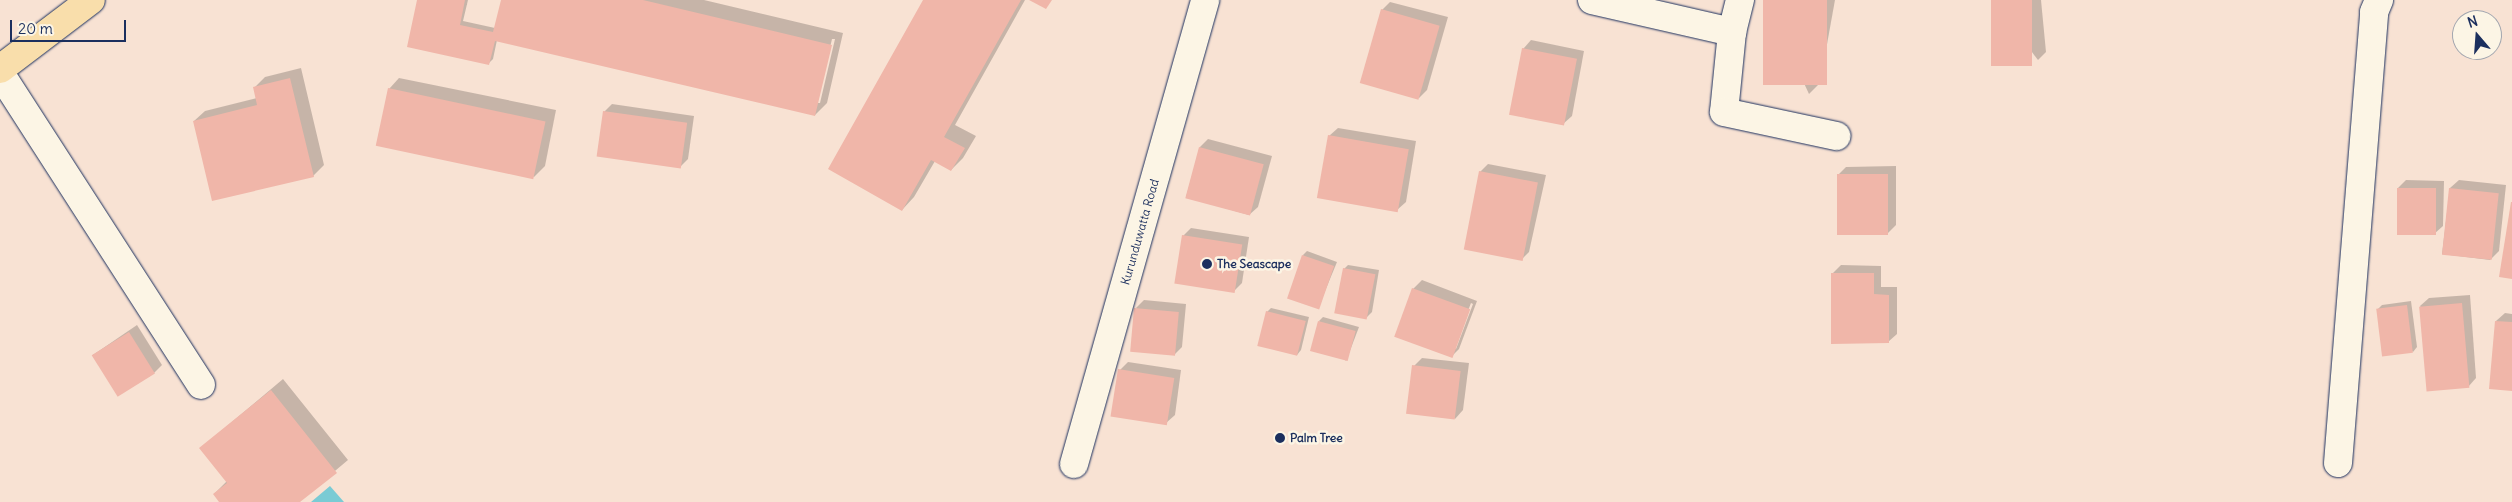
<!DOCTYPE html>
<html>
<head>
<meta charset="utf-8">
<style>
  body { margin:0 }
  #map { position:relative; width:2512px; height:502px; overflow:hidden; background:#f8e2d3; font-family:Delius,sans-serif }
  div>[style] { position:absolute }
  .water>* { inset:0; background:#7acbd4 }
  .shadow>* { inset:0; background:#0003 }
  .building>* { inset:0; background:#f0b6a9; transform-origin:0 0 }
  .roads { filter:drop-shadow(0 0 1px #1b2f5e) drop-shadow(0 0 1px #1b2f5e) }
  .minor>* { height:28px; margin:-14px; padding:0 14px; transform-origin:14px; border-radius:14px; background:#fcf5e5 }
  .primary>* { height:28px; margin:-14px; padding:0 14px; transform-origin:14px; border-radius:14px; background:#f9deab }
  .dots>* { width:14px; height:14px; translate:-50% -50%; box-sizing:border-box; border:2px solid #fcf5e5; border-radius:50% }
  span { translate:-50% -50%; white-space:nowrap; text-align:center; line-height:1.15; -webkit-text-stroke:5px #fcf5e5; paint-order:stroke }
  .street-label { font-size:12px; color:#1b2f5e }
  .poi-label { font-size:12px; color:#1b2f5e; font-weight:700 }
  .left { translate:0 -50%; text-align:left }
  .north { position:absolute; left:2452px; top:10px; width:50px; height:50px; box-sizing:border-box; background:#fcf5e5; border:1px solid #a2a6af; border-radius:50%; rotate:342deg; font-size:14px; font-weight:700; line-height:20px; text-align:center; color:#1b2f5e }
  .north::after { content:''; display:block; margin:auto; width:18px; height:22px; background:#1b2f5e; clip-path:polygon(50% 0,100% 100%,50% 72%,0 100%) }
  .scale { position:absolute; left:10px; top:20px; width:116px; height:22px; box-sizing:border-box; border:2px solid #1b2f5e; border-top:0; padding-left:6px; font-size:15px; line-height:18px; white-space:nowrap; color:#1b2f5e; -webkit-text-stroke:4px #fcf5e5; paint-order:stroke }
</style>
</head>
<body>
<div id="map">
  <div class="water">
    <i style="clip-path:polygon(330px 486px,344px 502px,311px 502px)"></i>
  </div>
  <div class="shadow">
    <i style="clip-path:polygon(evenodd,418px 0,468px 0,463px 21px,495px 28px,502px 0,704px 0,843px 33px,827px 103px,815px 115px,497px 40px,493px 59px,489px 63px,418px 0,832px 39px,835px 39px,820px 103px,817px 103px,832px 39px)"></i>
    <i style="clip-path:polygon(924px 0,1025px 0,955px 125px,976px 136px,963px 158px,951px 170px,935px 161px,914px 197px,902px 210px)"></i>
    <i style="clip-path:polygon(1765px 0,1835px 0,1820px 83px,1809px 94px)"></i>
    <i style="clip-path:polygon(1992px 0,2041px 0,2046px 52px,2038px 60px)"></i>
    <i style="clip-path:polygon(1390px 2px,1448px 17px,1427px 90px,1419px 98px,1382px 10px)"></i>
    <i style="clip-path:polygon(1531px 40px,1584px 51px,1572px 116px,1563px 124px,1523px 49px)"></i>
    <i style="clip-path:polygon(301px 68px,324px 165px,313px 176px,194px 121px,205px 111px,257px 98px,255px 87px,265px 77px)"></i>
    <i style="clip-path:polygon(399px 78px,556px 110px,545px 166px,534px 177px,389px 89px)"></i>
    <i style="clip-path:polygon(612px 104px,694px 116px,688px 159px,680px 167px,604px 112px)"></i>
    <i style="clip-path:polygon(1338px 128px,1416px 141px,1406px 202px,1397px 210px,1329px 136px)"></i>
    <i style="clip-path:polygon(1208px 139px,1272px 156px,1258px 207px,1249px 215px,1186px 197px,1200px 147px)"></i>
    <i style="clip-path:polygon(1488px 164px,1546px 175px,1529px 252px,1521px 260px,1480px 172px)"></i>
    <i style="clip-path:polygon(1896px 166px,1896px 225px,1888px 233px,1838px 175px,1846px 167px)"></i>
    <i style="clip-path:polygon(2406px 180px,2444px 181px,2443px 226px,2434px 234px,2398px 188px)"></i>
    <i style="clip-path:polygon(2459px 180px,2506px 185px,2499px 251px,2490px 260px,2442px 254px,2450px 188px)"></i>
    <i style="clip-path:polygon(1191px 228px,1249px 237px,1242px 283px,1234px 291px,1183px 236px)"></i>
    <i style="clip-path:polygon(1307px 251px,1337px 262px,1318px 308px,1303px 255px)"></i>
    <i style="clip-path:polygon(1348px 265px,1379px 270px,1372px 312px,1367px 317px,1344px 269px)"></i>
    <i style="clip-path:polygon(1841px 265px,1881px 266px,1881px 287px,1897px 287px,1897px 334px,1888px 342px,1833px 273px)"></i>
    <i style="clip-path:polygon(evenodd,1422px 280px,1477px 301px,1459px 349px,1451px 357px,1413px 289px,1422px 280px,1471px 303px,1473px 304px,1456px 349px,1453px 349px,1471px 303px)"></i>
    <i style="clip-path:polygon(2470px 295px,2476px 378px,2468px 387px,2420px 306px,2429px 298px)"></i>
    <i style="clip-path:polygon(1144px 300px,1186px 304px,1182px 347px,1174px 355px,1136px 308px)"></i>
    <i style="clip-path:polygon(2411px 301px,2417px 347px,2413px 352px,2378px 309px,2382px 305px)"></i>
    <i style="clip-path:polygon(1271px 308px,1309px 317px,1301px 350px,1297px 355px,1267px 312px)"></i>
    <i style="clip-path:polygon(2505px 313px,2512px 314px,2512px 390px,2496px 321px)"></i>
    <i style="clip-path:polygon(1323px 317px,1359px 327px,1346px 361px,1319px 321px)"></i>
    <i style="clip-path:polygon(137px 325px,162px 365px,154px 373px,93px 355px)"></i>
    <i style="clip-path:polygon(1422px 358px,1469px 363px,1463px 410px,1455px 419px,1414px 366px)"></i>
    <i style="clip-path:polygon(1128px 362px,1181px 370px,1175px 415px,1166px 423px,1120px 370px)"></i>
    <i style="clip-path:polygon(283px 379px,348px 460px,298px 502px,221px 502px,214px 494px,227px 481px,201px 448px)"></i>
  </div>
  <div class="building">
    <i style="clip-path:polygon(417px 0,465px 0,460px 25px,493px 32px,501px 0,643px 0,832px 45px,815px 116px,495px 41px,489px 65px,407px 47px)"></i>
    <i style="clip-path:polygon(923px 0,1021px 0,944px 137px,965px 148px,951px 171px,931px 160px,902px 211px,828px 169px)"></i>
    <i style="clip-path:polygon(1029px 0,1052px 0,1046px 9px)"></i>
    <i style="left:1763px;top:0;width:64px;height:85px"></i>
    <i style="left:1991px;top:0;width:41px;height:66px"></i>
    <i style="left:1381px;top:9px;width:61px;height:77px;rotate:16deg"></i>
    <i style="left:1522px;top:48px;width:56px;height:68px;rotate:11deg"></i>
    <i style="clip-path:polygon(290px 78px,314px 177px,212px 201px,193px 121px,257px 105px,253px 87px)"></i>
    <i style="left:388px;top:88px;width:161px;height:59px;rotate:12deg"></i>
    <i style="left:603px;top:111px;width:85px;height:46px;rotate:8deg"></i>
    <i style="left:1328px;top:135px;width:82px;height:64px;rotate:10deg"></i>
    <i style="left:1199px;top:147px;width:67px;height:53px;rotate:15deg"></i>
    <i style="left:1479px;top:171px;width:60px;height:80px;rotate:11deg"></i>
    <i style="left:1888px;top:174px;width:61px;height:51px;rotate:90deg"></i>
    <i style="left:2397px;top:188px;width:39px;height:47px"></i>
    <i style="left:2449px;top:188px;width:50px;height:67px;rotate:6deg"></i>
    <i style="clip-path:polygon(2511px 202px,2512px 202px,2512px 279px,2499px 277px)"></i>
    <i style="left:1182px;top:235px;width:61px;height:49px;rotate:9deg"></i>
    <i style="left:1302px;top:255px;width:34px;height:46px;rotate:19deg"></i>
    <i style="left:1343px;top:268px;width:33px;height:46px;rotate:11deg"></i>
    <i style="clip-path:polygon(1831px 273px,1874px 273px,1874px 294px,1889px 295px,1889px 343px,1831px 344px)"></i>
    <i style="left:1412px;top:288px;width:62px;height:52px;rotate:20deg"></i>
    <i style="left:2462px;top:303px;width:85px;height:43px;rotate:85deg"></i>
    <i style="left:2407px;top:305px;width:48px;height:31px;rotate:83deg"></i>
    <i style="left:1134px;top:308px;width:45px;height:44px;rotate:5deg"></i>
    <i style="left:1266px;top:311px;width:41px;height:36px;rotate:14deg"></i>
    <i style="left:1318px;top:321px;width:39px;height:31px;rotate:15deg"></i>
    <i style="clip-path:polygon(2495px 321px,2512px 322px,2512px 391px,2489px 389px)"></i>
    <i style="left:129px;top:332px;width:49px;height:44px;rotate:58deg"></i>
    <i style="left:1412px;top:365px;width:49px;height:49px;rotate:7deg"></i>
    <i style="left:1118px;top:369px;width:57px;height:48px;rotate:9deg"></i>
    <i style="clip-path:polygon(271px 390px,337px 473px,300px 502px,219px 502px,213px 494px,227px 483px,199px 448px)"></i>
  </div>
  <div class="roads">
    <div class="minor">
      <i style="left:1592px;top:0;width:144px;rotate:12.9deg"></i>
      <i style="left:1732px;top:32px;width:33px;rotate:-76deg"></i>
      <i style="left:1732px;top:32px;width:80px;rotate:95.7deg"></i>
      <i style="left:1724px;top:112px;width:115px;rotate:12.1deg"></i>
      <i style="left:0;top:73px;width:371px;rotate:57.2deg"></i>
      <i style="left:2338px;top:463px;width:452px;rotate:-85.4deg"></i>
      <i style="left:2374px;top:12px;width:13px;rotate:-67deg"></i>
      <i style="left:1074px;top:464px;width:482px;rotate:-74.2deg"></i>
    </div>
    <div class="primary">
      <i style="left:0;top:69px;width:114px;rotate:-37.2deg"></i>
    </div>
  </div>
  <div class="dots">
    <i style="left:1207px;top:264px;background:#1b2f5e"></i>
    <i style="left:1280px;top:438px;background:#1b2f5e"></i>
  </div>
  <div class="street-label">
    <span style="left:1140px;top:232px;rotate:-74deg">Kurunduwatta Road</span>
  </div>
  <div class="poi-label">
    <span class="left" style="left:1217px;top:264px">The Seascape</span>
    <span class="left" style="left:1290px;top:438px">Palm Tree</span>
  </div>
  <div class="north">N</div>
  <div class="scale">20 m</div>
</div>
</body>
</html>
